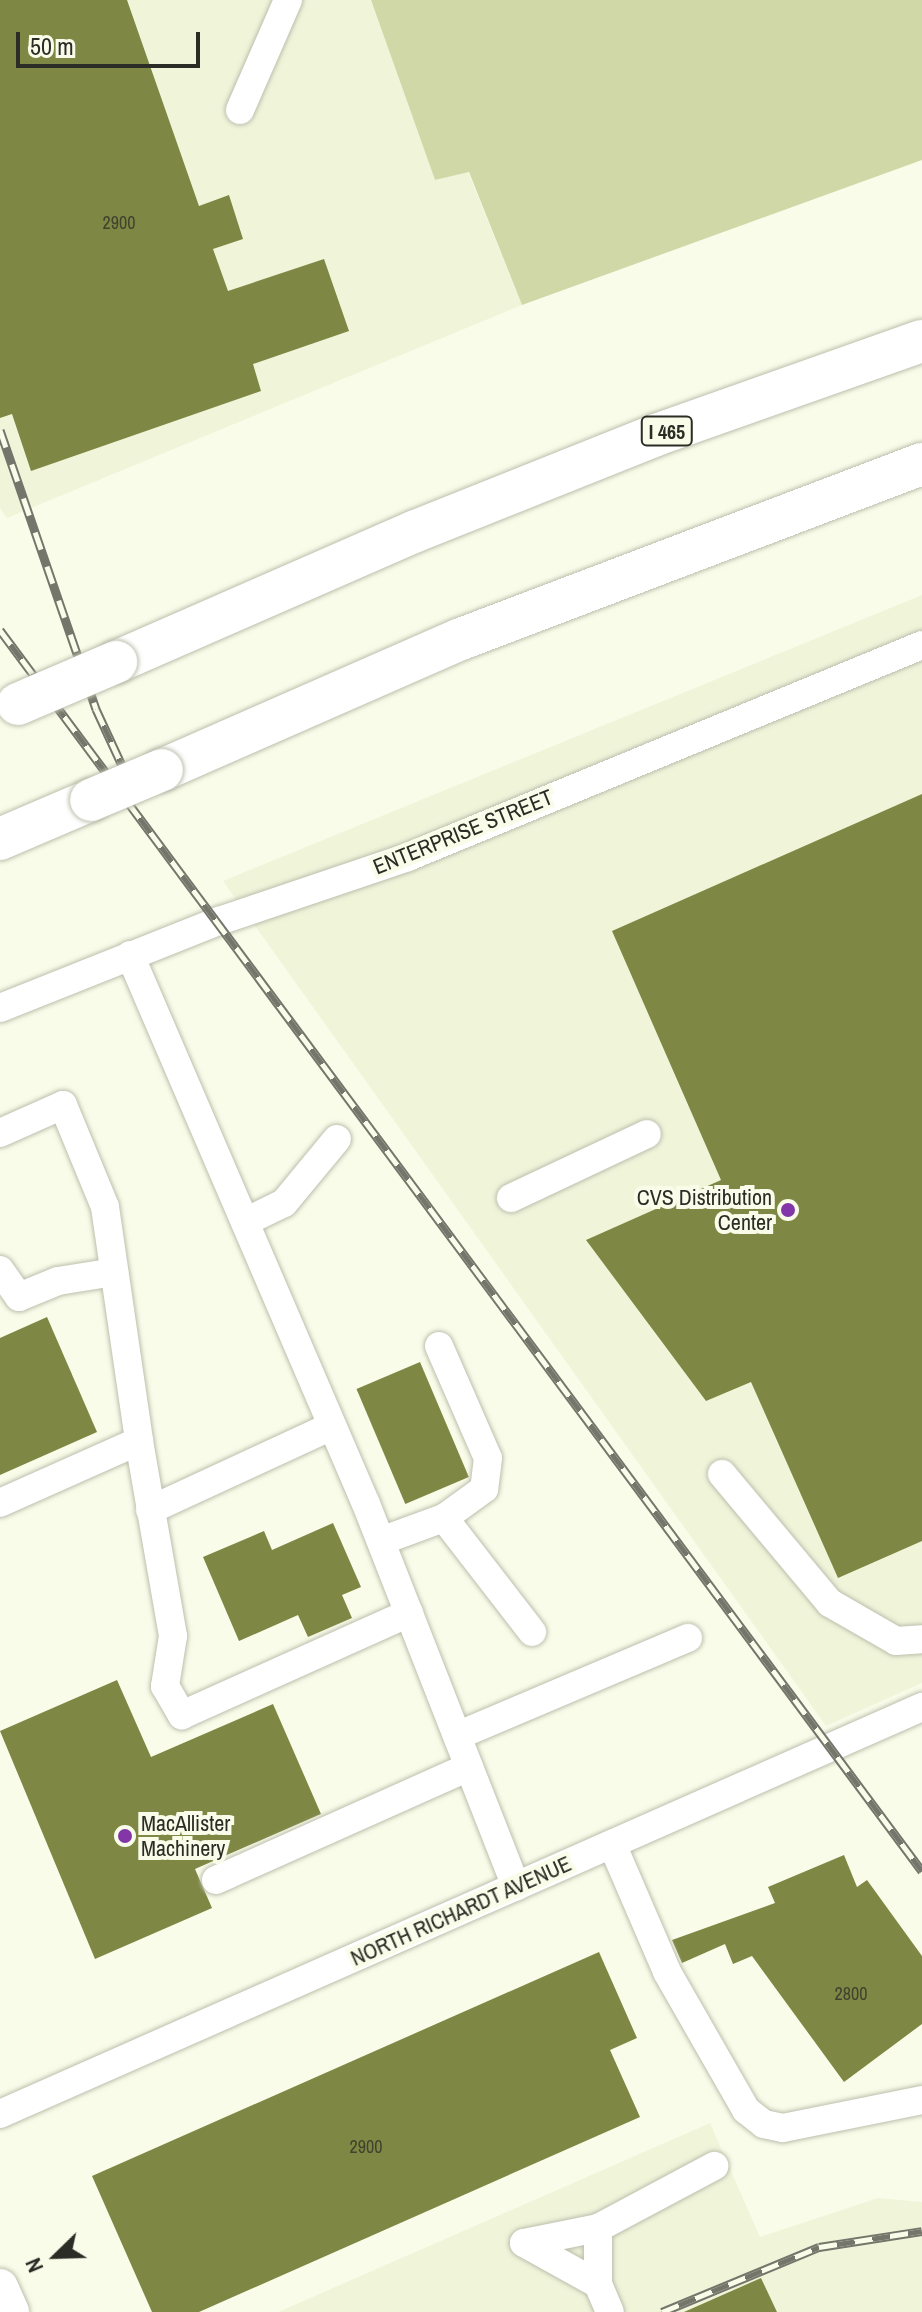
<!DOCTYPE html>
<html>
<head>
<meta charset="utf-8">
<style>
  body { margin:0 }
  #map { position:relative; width:922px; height:2312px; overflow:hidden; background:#f9fce9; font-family:"Archivo Narrow",sans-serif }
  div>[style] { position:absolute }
  .built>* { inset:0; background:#f0f5da }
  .green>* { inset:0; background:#d1d8a8 }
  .building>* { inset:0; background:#7f8744; transform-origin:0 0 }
  .roads { filter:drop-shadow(0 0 2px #bcbfad) drop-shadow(0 0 2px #bcbfad) }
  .minor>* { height:28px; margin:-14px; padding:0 14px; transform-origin:14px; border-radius:14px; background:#fff }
  .major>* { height:36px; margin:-18px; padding:0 18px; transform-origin:18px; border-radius:18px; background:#fff }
  .highway>* { height:42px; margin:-21px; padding:0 21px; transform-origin:21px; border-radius:21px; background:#fff }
  .rail>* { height:9px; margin-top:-4.5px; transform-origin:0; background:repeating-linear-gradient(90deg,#f9fce9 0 18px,#75766b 0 36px); box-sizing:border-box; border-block:2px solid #75766b }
  .bridges { filter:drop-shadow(0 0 2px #bcbfad) drop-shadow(0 0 2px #bcbfad) }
  .highway-bridge>* { height:42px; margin:-21px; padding:0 21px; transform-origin:21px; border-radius:21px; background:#fff }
  .dots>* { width:22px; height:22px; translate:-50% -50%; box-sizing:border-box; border:4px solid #f9fce9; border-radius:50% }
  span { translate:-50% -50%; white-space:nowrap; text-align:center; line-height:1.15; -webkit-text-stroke:8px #f9fce9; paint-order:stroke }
  .number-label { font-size:18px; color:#40432d }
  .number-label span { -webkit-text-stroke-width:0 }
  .shield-label span { padding:2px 6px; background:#f9fce9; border:2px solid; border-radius:6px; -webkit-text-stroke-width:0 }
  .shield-label { font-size:20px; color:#2b2c25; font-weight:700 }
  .street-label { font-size:22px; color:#2b2c25 }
  .poi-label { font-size:22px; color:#2b2c25 }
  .right { translate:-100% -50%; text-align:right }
  .left { translate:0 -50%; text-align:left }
  .north { position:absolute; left:16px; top:2216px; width:80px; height:80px; -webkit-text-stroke:6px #f9fce9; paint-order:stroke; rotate:247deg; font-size:22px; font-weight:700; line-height:32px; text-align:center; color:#2b2c25 }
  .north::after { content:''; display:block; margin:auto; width:28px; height:36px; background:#2b2c25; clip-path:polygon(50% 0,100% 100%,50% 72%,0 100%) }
  .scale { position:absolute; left:16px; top:32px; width:184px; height:36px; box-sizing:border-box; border:4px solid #2b2c25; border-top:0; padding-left:10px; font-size:24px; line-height:28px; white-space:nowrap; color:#2b2c25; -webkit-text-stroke:6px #f9fce9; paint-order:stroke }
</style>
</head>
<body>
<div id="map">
  <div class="built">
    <i style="clip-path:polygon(0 0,371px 0,435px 180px,468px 172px,522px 305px,7px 518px,0 508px)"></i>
    <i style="clip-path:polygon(922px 595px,922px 1683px,826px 1726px,223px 881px)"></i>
    <i style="clip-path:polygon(710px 2123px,760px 2237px,878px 2198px,922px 2202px,922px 2312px,278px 2312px)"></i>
  </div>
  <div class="green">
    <i style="clip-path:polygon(371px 0,922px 0,922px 160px,522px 305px,469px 172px,435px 180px)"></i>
  </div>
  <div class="building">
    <i style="clip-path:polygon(0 0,127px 0,199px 206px,229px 195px,243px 239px,213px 249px,228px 291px,324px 259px,349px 331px,253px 364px,261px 391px,31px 471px,12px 414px,0 418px)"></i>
    <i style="clip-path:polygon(922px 794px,922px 1541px,838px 1578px,751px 1382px,706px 1401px,586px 1240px,721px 1180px,612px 931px)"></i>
    <i style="clip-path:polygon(47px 1317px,97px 1432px,0 1475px,0 1338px)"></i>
    <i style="left:420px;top:1362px;width:125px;height:69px;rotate:67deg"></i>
    <i style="clip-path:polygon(333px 1523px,361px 1587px,342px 1595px,352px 1618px,308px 1637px,298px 1615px,239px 1641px,203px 1557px,264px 1531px,272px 1550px)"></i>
    <i style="clip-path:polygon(117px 1680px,151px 1757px,273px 1704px,321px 1814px,195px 1869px,212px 1908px,95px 1959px,0 1731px)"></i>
    <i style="clip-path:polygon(844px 1855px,857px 1887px,867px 1880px,922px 1956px,922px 2024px,844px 2082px,752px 1956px,733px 1964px,725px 1944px,682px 1963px,672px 1940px,775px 1903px,768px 1887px)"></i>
    <i style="clip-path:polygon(599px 1952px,637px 2038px,610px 2050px,640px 2117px,199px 2312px,152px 2312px,92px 2176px)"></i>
    <i style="clip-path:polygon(761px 2278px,777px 2312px,684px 2312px)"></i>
  </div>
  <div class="roads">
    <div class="minor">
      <i style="left:240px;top:110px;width:120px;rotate:-66.4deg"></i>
      <i style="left:130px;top:955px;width:598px;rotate:66.74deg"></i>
      <i style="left:366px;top:1504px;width:411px;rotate:68.6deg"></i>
      <i style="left:0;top:1008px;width:236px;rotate:-21.7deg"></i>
      <i style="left:219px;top:921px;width:200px;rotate:-18.7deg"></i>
      <i style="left:408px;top:857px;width:556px;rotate:-22.41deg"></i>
      <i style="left:0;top:1133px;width:69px;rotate:-24deg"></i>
      <i style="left:63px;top:1105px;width:110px;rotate:67.6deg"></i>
      <i style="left:105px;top:1207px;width:236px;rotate:81.7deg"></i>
      <i style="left:139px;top:1441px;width:152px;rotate:156deg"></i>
      <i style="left:511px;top:1198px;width:150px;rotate:-25.2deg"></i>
      <i style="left:245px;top:1222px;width:43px;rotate:-26deg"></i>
      <i style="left:284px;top:1203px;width:83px;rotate:-50.4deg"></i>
      <i style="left:0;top:1270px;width:33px;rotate:55deg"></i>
      <i style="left:19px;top:1297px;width:42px;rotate:-22.3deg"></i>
      <i style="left:58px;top:1281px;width:57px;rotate:-9.1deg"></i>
      <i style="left:439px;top:1346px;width:122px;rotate:66.4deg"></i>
      <i style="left:488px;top:1458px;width:31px;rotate:97deg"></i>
      <i style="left:484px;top:1489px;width:49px;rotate:144.1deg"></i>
      <i style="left:139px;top:1441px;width:198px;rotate:80.1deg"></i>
      <i style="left:173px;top:1636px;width:51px;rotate:99.1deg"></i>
      <i style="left:165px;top:1686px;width:34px;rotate:60deg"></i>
      <i style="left:182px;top:1715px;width:249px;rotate:-24.2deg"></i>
      <i style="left:722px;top:1474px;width:168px;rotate:50.1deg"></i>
      <i style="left:830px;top:1603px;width:76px;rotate:29.9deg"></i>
      <i style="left:896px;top:1641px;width:26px;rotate:-4deg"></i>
      <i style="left:150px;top:1510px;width:200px;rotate:-24.8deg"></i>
      <i style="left:381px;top:1541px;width:67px;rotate:-20.1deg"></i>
      <i style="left:444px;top:1518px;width:144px;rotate:52.3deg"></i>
      <i style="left:457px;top:1736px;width:251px;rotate:-23deg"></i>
      <i style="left:612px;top:1844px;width:139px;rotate:66.7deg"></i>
      <i style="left:667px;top:1972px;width:159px;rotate:60.2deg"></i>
      <i style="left:746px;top:2110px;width:23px;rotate:38deg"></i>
      <i style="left:764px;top:2124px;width:19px;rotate:12deg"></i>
      <i style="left:783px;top:2128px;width:142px;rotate:-11.4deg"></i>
      <i style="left:216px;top:1880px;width:277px;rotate:-24.1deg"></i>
      <i style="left:0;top:2114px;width:1008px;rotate:-23.82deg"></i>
      <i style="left:598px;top:2228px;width:132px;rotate:-28.1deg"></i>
      <i style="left:524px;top:2243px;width:76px;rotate:-11.5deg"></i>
      <i style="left:598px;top:2228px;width:56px;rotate:90deg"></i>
      <i style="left:524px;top:2243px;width:85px;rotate:29deg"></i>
      <i style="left:598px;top:2284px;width:30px;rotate:67deg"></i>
    </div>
    <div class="major">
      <i style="left:0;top:2287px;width:27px;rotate:66deg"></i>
    </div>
    <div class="highway">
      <i style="left:116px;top:662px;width:327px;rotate:-23.6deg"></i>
      <i style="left:416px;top:531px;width:258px;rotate:-21.8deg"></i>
      <i style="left:656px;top:435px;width:282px;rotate:-19.5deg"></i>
      <i style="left:162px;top:770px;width:326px;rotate:-23.7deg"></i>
      <i style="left:461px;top:639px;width:493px;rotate:-20.8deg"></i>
      <i style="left:0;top:839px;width:99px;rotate:-23.2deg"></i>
    </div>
  </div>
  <div class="rail">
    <i style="left:0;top:430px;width:295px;rotate:71deg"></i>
    <i style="left:96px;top:709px;width:102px;rotate:65.2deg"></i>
    <i style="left:0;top:630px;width:1546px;rotate:53.39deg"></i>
    <i style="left:662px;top:2312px;width:170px;rotate:-22.5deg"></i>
    <i style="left:819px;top:2247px;width:104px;rotate:-8.8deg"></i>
  </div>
  <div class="bridges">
    <div class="highway-bridge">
      <i style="left:18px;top:704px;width:107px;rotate:-23.2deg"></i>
      <i style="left:91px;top:800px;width:77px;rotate:-22.9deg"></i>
    </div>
  </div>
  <div class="dots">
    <i style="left:788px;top:1210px;background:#8336a7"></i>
    <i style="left:125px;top:1836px;background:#8336a7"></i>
  </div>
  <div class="number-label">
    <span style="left:119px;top:223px">2900</span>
    <span style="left:851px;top:1994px">2800</span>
    <span style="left:366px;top:2147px">2900</span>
  </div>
  <div class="shield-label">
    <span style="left:667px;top:431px">I 465</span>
  </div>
  <div class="street-label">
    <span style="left:463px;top:832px;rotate:-22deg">ENTERPRISE STREET</span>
    <span style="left:461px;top:1911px;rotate:-24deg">NORTH RICHARDT AVENUE</span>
  </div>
  <div class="poi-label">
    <span class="right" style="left:772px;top:1210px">CVS Distribution<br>Center</span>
    <span class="left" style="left:141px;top:1836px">MacAllister<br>Machinery</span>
  </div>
  <div class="north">N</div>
  <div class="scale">50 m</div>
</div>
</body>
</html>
